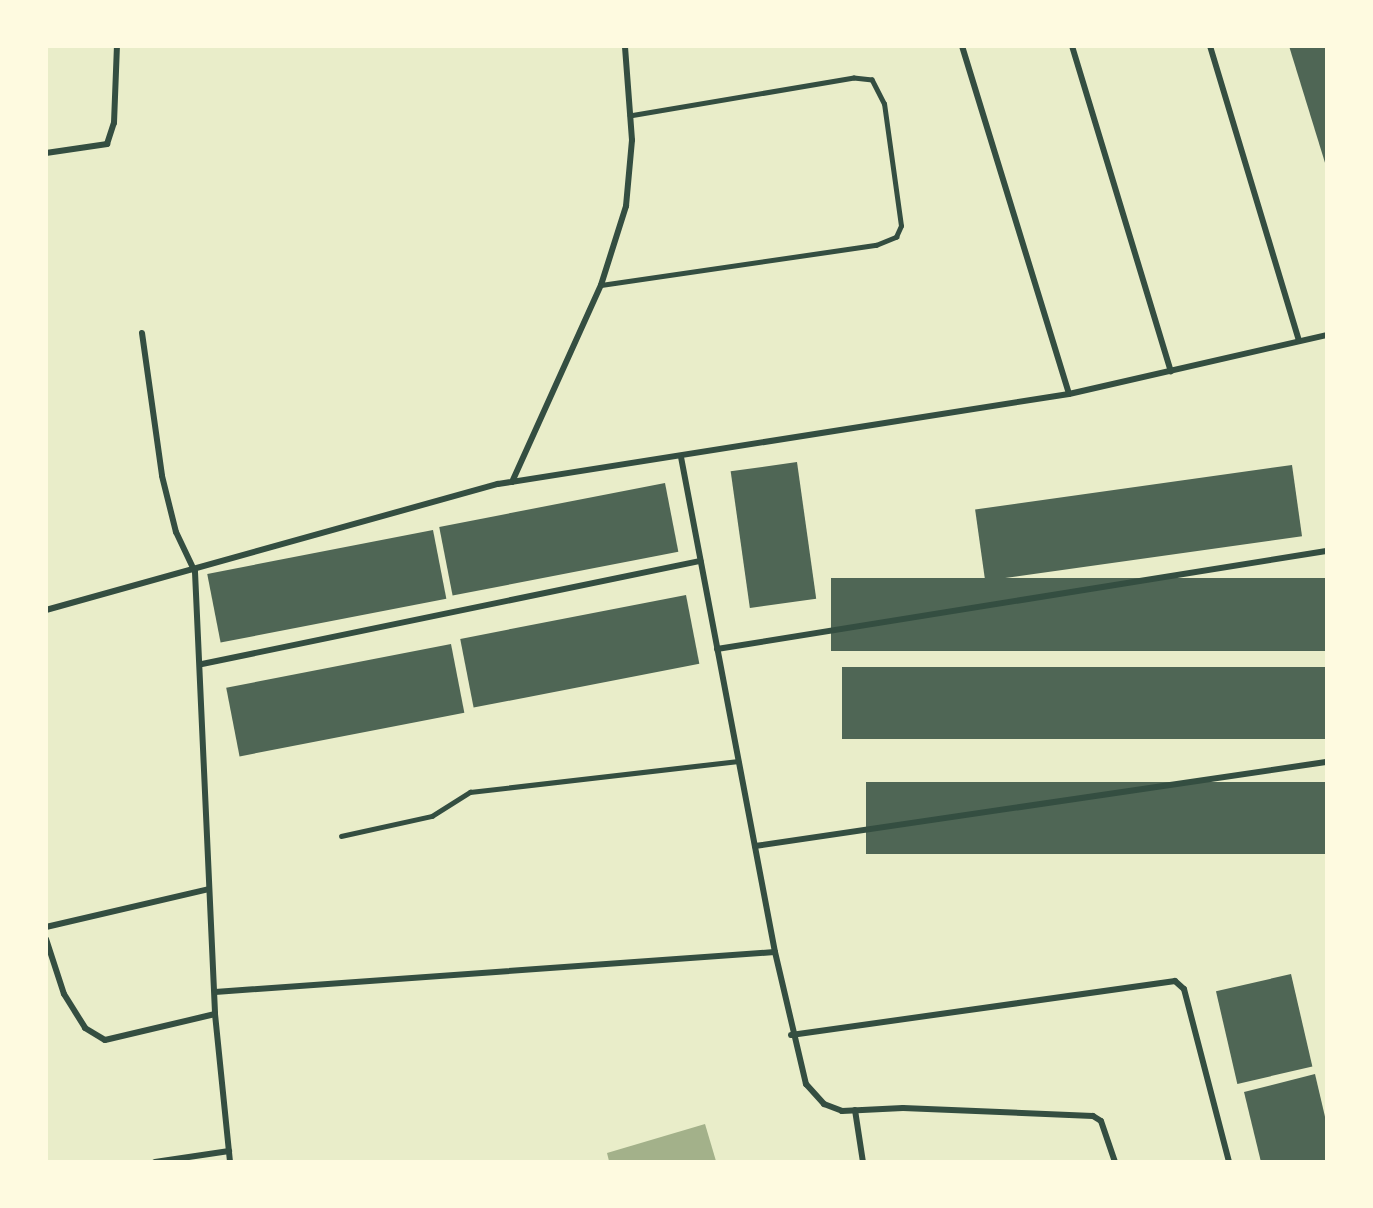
<!DOCTYPE html>
<html>
<head>
<meta charset="utf-8">
<style>
  body { margin:0 }
  #map { position:relative; width:1373px; height:1208px; overflow:hidden; background:#e9edc9; font-family:Jost,sans-serif }
  div>[style] { position:absolute }
  .water>* { inset:0; background:#a3b18a }
  .building>* { inset:0; background:#4f6655; transform-origin:0 0 }
  .service>* { height:4.5px; margin:-2.25px; padding:0 2.25px; transform-origin:2.25px; border-radius:2.25px; background:#344e41 }
  .minor>* { height:6px; margin:-3px; padding:0 3px; transform-origin:3px; border-radius:3px; background:#344e41 }
  span { translate:-50% -50%; white-space:nowrap; text-align:center; line-height:1.15; -webkit-text-stroke:5px #fefae0; paint-order:stroke }
  .frame { position:absolute; inset:0; border:48px solid #fefae0; pointer-events:none }
</style>
</head>
<body>
<div id="map">
  <div class="water">
    <i style="clip-path:polygon(705px 1124px,716px 1161px,609px 1161px,607px 1153px)"></i>
  </div>
  <div class="building">
    <i style="clip-path:polygon(1289px 46px,1326px 46px,1326px 166px)"></i>
    <i style="left:797px;top:462px;width:138px;height:67px;rotate:82deg"></i>
    <i style="left:1292px;top:465px;width:72px;height:320px;rotate:82deg"></i>
    <i style="left:665px;top:483px;width:70px;height:230px;rotate:79deg"></i>
    <i style="left:433px;top:530px;width:70px;height:230px;rotate:79deg"></i>
    <i style="left:1326px;top:578px;width:73px;height:495px;rotate:90deg"></i>
    <i style="left:686px;top:595px;width:70px;height:230px;rotate:79deg"></i>
    <i style="left:451px;top:644px;width:70px;height:229px;rotate:79deg"></i>
    <i style="left:1326px;top:667px;width:72px;height:484px;rotate:90deg"></i>
    <i style="left:1326px;top:782px;width:72px;height:460px;rotate:90deg"></i>
    <i style="left:1291px;top:974px;width:95px;height:77px;rotate:77deg"></i>
    <i style="clip-path:polygon(1315px 1074px,1326px 1121px,1326px 1162px,1261px 1162px,1244px 1092px)"></i>
  </div>
  <div class="service">
    <i style="left:601px;top:285px;width:278px;rotate:-8.3deg"></i>
    <i style="left:876px;top:245px;width:22px;rotate:-22deg"></i>
    <i style="left:896px;top:237px;width:12px;rotate:-66deg"></i>
    <i style="left:901px;top:226px;width:123px;rotate:-97.9deg"></i>
    <i style="left:884px;top:104px;width:27px;rotate:-117deg"></i>
    <i style="left:872px;top:80px;width:18px;rotate:-174deg"></i>
    <i style="left:854px;top:78px;width:227px;rotate:170.4deg"></i>
    <i style="left:341px;top:836px;width:93px;rotate:-12.4deg"></i>
    <i style="left:432px;top:816px;width:45px;rotate:-32.3deg"></i>
    <i style="left:470px;top:792px;width:270px;rotate:-6.6deg"></i>
  </div>
  <div class="minor">
    <i style="left:962px;top:46px;width:364px;rotate:72.9deg"></i>
    <i style="left:1072px;top:46px;width:340px;rotate:73.1deg"></i>
    <i style="left:1210px;top:46px;width:307px;rotate:73.2deg"></i>
    <i style="left:46px;top:153px;width:62px;rotate:-8.4deg"></i>
    <i style="left:107px;top:144px;width:22px;rotate:-72deg"></i>
    <i style="left:114px;top:123px;width:77px;rotate:-87.8deg"></i>
    <i style="left:142px;top:333px;width:144px;rotate:82deg"></i>
    <i style="left:162px;top:476px;width:58px;rotate:76deg"></i>
    <i style="left:176px;top:532px;width:44px;rotate:64.6deg"></i>
    <i style="left:195px;top:572px;width:442px;rotate:87.4deg"></i>
    <i style="left:215px;top:1014px;width:149px;rotate:84.2deg"></i>
    <i style="left:681px;top:457px;width:504px;rotate:79.25deg"></i>
    <i style="left:775px;top:952px;width:136px;rotate:76.8deg"></i>
    <i style="left:806px;top:1084px;width:27px;rotate:48deg"></i>
    <i style="left:824px;top:1104px;width:19px;rotate:21deg"></i>
    <i style="left:842px;top:1111px;width:61px;rotate:-2.8deg"></i>
    <i style="left:903px;top:1108px;width:190px;rotate:2.4deg"></i>
    <i style="left:1093px;top:1116px;width:9px;rotate:32deg"></i>
    <i style="left:1101px;top:1121px;width:43px;rotate:71.1deg"></i>
    <i style="left:512px;top:482px;width:216px;rotate:-65.7deg"></i>
    <i style="left:601px;top:285px;width:83px;rotate:-72.4deg"></i>
    <i style="left:626px;top:206px;width:66px;rotate:-84.8deg"></i>
    <i style="left:632px;top:140px;width:94px;rotate:-94.3deg"></i>
    <i style="left:46px;top:610px;width:469px;rotate:-15.6deg"></i>
    <i style="left:498px;top:484px;width:578px;rotate:-8.96deg"></i>
    <i style="left:1069px;top:394px;width:264px;rotate:-12.9deg"></i>
    <i style="left:717px;top:649px;width:617px;rotate:-9.14deg"></i>
    <i style="left:202px;top:664px;width:509px;rotate:-11.69deg"></i>
    <i style="left:755px;top:846px;width:577px;rotate:-8.37deg"></i>
    <i style="left:46px;top:927px;width:167px;rotate:-13.1deg"></i>
    <i style="left:46px;top:939px;width:58px;rotate:71.9deg"></i>
    <i style="left:64px;top:994px;width:40px;rotate:58deg"></i>
    <i style="left:85px;top:1028px;width:23px;rotate:31deg"></i>
    <i style="left:105px;top:1040px;width:113px;rotate:-13.3deg"></i>
    <i style="left:215px;top:992px;width:561px;rotate:-4.09deg"></i>
    <i style="left:791px;top:1035px;width:388px;rotate:-8deg"></i>
    <i style="left:1175px;top:981px;width:12px;rotate:42deg"></i>
    <i style="left:1184px;top:989px;width:179px;rotate:75.4deg"></i>
    <i style="left:855px;top:1110px;width:53px;rotate:81.3deg"></i>
    <i style="left:155px;top:1162px;width:75px;rotate:-8.5deg"></i>
  </div>
  <div class="frame"></div>
</div>
</body>
</html>
